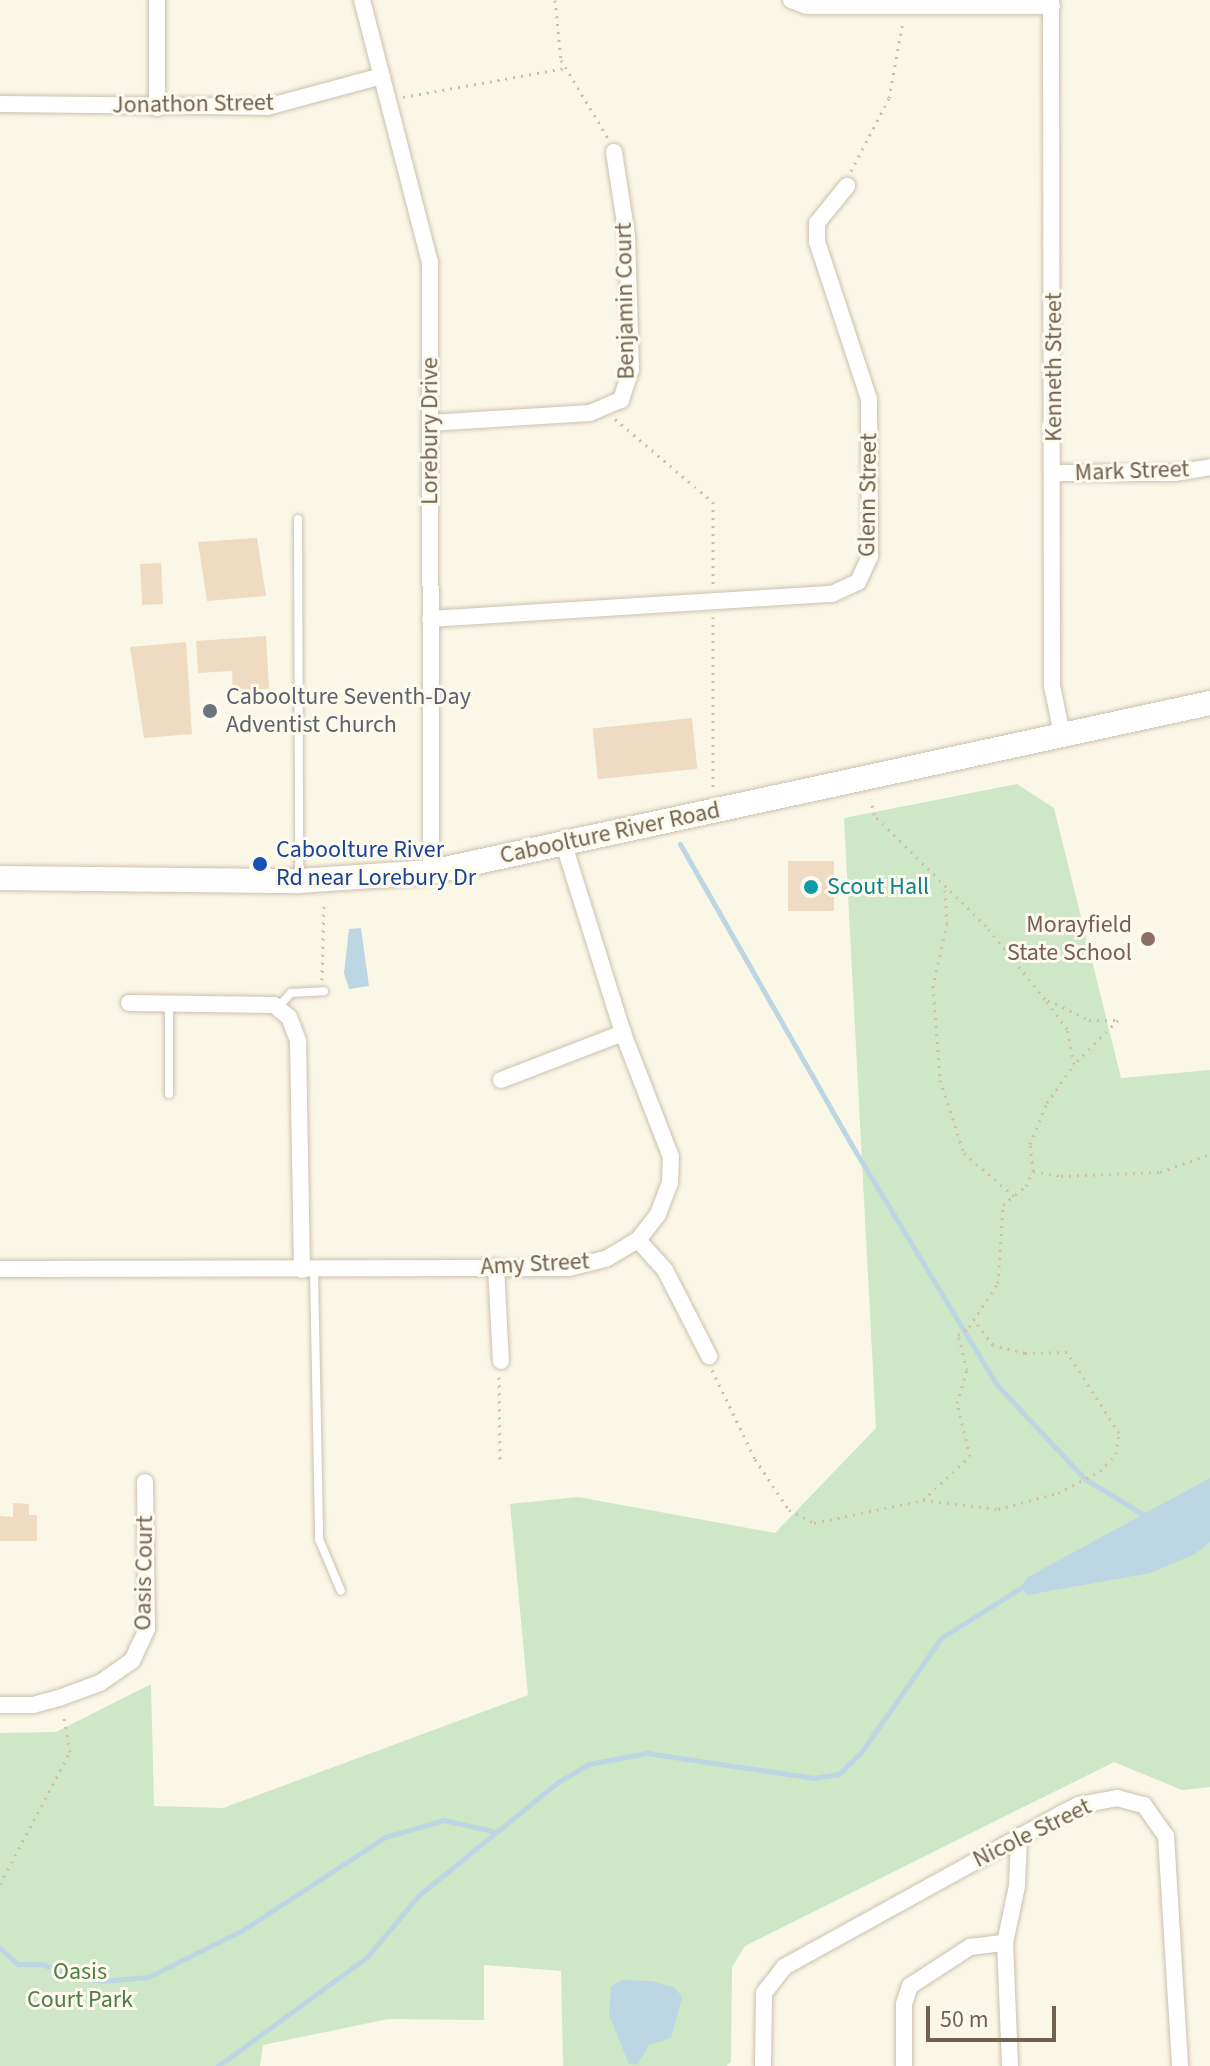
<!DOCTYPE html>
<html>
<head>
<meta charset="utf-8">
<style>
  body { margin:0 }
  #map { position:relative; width:1210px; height:2066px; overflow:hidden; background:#fbf7e7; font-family:"Source Sans 3",sans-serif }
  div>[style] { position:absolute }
  .green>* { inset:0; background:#cee7c7 }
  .water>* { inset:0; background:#bdd6e3 }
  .stream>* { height:5px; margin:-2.5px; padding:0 2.5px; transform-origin:2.5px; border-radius:2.5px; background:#bdd6e3 }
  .building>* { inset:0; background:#eedbc1; transform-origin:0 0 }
  .path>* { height:3px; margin-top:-1.5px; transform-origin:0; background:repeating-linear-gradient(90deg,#d3bfa4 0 2px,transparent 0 8px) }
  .roads { filter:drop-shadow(0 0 2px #ccc0ae) drop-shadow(0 0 2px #ccc0ae) }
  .lane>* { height:8px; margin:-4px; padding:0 4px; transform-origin:4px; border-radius:4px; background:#fff }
  .street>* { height:16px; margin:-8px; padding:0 8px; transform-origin:8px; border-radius:8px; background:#fff }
  .secondary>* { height:24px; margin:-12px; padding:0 12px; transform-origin:12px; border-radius:12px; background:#fff }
  .dots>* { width:22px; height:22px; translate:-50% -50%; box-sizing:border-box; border:4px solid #fdfaed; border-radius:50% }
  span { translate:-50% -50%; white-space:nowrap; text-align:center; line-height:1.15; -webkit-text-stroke:6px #fdfaed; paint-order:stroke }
  .street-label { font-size:24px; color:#72614e }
  .worship-label { font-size:24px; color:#5b616d }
  .left { translate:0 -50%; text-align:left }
  .transit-label { font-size:24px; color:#164399 }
  .culture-label { font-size:24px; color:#0d838f }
  .education-label { font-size:24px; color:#785e54 }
  .right { translate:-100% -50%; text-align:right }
  .park-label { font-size:24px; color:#507c4a }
  .scale { position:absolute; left:926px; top:2006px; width:130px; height:36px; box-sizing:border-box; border:4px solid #72614e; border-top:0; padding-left:10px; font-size:24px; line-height:28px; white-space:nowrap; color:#72614e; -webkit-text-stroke:6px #fdfaed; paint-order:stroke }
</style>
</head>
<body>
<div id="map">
  <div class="green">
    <i style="clip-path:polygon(1017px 784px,1054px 808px,1121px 1078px,1210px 1070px,1210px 1787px,1182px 1790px,1114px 1762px,745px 1946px,732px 1967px,731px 2062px,726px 2066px,563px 2066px,561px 1971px,484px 1965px,484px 2020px,388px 2019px,263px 2045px,260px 2066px,0 2066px,0 1733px,56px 1732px,151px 1684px,154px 1806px,223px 1808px,528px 1695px,510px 1504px,578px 1497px,775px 1533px,876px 1428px,844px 818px)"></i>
  </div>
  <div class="water">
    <i style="clip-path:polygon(361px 928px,369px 986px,349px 989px,344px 973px,349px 929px)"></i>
    <i style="clip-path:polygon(1210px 1478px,1210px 1542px,1195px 1554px,1150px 1573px,1027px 1595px,1021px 1587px,1028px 1577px)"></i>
    <i style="clip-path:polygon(623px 1980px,652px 1981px,675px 1988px,682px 1997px,671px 2038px,649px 2045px,637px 2065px,629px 2064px,609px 2015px,611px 1986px)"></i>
  </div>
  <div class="stream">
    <i style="left:680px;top:844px;width:345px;rotate:60.3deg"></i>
    <i style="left:851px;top:1144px;width:282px;rotate:58.8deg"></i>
    <i style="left:997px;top:1385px;width:129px;rotate:46.9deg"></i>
    <i style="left:1085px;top:1479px;width:71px;rotate:31.2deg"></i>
    <i style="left:0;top:1948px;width:24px;rotate:42deg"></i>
    <i style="left:18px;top:1964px;width:24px"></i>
    <i style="left:42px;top:1964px;width:35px;rotate:22deg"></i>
    <i style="left:74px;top:1977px;width:29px;rotate:8deg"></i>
    <i style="left:103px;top:1981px;width:45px;rotate:-5.1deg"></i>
    <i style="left:148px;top:1977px;width:106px;rotate:-26.3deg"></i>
    <i style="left:243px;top:1930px;width:170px;rotate:-33.2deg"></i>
    <i style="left:385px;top:1837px;width:61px;rotate:-16.1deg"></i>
    <i style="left:444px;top:1820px;width:50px;rotate:12.7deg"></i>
    <i style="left:218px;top:2066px;width:185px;rotate:-36.2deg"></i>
    <i style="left:367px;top:1957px;width:81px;rotate:-50deg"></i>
    <i style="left:419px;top:1895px;width:179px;rotate:-39.1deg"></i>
    <i style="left:558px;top:1782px;width:36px;rotate:-30deg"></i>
    <i style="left:589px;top:1764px;width:59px;rotate:-10.7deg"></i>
    <i style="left:647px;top:1753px;width:169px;rotate:8.5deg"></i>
    <i style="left:814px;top:1778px;width:25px;rotate:-9deg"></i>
    <i style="left:839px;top:1774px;width:33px;rotate:-45deg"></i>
    <i style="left:862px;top:1751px;width:138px;rotate:-55deg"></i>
    <i style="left:941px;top:1638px;width:98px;rotate:-32.1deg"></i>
  </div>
  <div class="building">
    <i style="clip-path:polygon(257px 538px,266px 596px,207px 601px,198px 542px)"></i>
    <i style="left:161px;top:563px;width:41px;height:21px;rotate:87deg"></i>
    <i style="clip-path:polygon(266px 636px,269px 689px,233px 691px,232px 671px,198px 673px,196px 641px)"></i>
    <i style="clip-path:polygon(186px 642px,192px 734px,144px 738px,130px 647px)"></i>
    <i style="left:692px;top:718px;width:51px;height:100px;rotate:84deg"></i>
    <i style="left:834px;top:861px;width:50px;height:46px;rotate:90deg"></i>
    <i style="clip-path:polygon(13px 1503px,29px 1504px,29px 1515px,37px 1515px,37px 1541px,0 1541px,0 1516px,13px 1517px)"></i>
  </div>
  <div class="path">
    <i style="left:555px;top:0;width:60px;rotate:84.3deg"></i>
    <i style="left:561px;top:60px;width:91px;rotate:58.9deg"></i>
    <i style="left:403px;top:97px;width:165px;rotate:-10.1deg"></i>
    <i style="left:851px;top:171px;width:82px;rotate:-62.5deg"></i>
    <i style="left:889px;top:98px;width:78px;rotate:-79.7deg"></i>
    <i style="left:615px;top:419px;width:128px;rotate:40.3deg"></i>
    <i style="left:713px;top:502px;width:84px;rotate:90deg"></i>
    <i style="left:713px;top:617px;width:171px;rotate:90deg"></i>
    <i style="left:945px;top:890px;width:33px;rotate:87deg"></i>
    <i style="left:947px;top:923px;width:65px;rotate:102.5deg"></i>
    <i style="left:933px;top:986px;width:94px;rotate:85.7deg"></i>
    <i style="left:940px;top:1080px;width:77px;rotate:71.8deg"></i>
    <i style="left:964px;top:1153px;width:66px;rotate:40.7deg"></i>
    <i style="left:322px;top:980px;width:76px;rotate:-88.5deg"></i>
    <i style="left:1048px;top:1000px;width:46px;rotate:26deg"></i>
    <i style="left:1089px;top:1020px;width:29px"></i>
    <i style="left:1118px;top:1020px;width:62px;rotate:135deg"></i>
    <i style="left:1033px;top:1171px;width:28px;rotate:10deg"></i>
    <i style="left:1061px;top:1176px;width:99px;rotate:-2.3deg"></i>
    <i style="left:1160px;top:1172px;width:53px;rotate:-19.8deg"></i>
    <i style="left:712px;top:1370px;width:99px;rotate:64.2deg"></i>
    <i style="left:755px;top:1459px;width:61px;rotate:56.3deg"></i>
    <i style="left:789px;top:1510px;width:28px;rotate:27deg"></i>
    <i style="left:814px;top:1523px;width:111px;rotate:-11.9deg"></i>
    <i style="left:923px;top:1500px;width:64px;rotate:-43.1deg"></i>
    <i style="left:970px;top:1456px;width:55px;rotate:-103.8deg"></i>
    <i style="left:957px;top:1403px;width:34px;rotate:-73deg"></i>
    <i style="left:967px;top:1370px;width:36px;rotate:-104deg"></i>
    <i style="left:958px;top:1335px;width:14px;rotate:-36deg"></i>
    <i style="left:969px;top:1327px;width:53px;rotate:-56.6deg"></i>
    <i style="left:998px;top:1283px;width:78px;rotate:-86.3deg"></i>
    <i style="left:1003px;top:1205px;width:30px;rotate:-40deg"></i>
    <i style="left:1026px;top:1186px;width:17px;rotate:-65deg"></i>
    <i style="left:1033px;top:1171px;width:27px;rotate:-96deg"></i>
    <i style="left:1030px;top:1144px;width:44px;rotate:-67.5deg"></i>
    <i style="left:1047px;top:1103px;width:47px;rotate:-55.3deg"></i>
    <i style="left:1074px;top:1064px;width:36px;rotate:-101deg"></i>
    <i style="left:1067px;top:1029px;width:37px;rotate:-126deg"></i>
    <i style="left:1045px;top:999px;width:94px;rotate:-128.9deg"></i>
    <i style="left:986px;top:926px;width:158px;rotate:-135.3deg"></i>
    <i style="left:874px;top:815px;width:16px;rotate:-101deg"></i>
    <i style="left:499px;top:1377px;width:85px;rotate:89.3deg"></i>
    <i style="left:923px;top:1500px;width:76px;rotate:6.8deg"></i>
    <i style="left:998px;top:1509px;width:62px;rotate:-14.9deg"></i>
    <i style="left:1058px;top:1493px;width:47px;rotate:-27.6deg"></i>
    <i style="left:1100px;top:1471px;width:23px;rotate:-47deg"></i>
    <i style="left:1116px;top:1454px;width:21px;rotate:-82deg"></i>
    <i style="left:1119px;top:1433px;width:96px;rotate:-122.7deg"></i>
    <i style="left:1067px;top:1352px;width:42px;rotate:178.6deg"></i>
    <i style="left:1025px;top:1353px;width:33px;rotate:-166deg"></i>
    <i style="left:993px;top:1345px;width:31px;rotate:-127deg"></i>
    <i style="left:0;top:1884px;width:149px;rotate:-62.1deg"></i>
    <i style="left:70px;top:1752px;width:39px;rotate:-100deg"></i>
  </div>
  <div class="roads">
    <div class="lane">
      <i style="left:298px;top:519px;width:357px;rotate:89.8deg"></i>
      <i style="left:169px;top:1004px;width:90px;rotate:90deg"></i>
      <i style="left:278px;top:1007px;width:19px;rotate:-47deg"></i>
      <i style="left:291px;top:993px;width:33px;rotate:-3deg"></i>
      <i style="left:314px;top:1270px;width:269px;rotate:88.9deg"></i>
      <i style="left:319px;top:1539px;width:56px;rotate:67.1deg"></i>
    </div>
    <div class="street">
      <i style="left:157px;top:0;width:108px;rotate:90deg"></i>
      <i style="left:362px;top:0;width:271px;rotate:75.5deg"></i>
      <i style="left:430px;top:262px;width:610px;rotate:89.91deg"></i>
      <i style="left:791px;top:0;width:17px;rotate:21deg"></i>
      <i style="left:807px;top:6px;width:245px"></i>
      <i style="left:1051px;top:0;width:686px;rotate:89.92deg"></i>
      <i style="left:1052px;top:686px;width:49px;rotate:78.2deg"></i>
      <i style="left:0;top:104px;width:267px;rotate:0.6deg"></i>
      <i style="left:267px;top:107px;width:119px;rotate:-15.1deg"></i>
      <i style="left:430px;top:423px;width:160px;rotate:-3.6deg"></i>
      <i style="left:590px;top:413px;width:34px;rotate:-23deg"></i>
      <i style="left:621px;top:400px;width:32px;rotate:-72deg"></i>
      <i style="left:631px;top:370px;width:134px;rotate:-91.7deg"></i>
      <i style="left:627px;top:236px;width:85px;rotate:-98.8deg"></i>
      <i style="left:1054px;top:473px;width:120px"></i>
      <i style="left:1174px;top:473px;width:36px;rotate:-9deg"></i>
      <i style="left:430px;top:619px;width:403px;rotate:-3.6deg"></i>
      <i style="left:832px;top:594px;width:29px;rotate:-25deg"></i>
      <i style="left:858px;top:582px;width:29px;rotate:-65deg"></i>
      <i style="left:870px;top:556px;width:157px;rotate:-90.4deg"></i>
      <i style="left:869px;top:399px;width:165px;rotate:-108.3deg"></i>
      <i style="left:817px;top:242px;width:19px;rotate:-90deg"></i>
      <i style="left:817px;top:223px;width:48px;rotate:-51deg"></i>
      <i style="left:129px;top:1003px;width:145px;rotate:0.8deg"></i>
      <i style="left:274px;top:1005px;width:19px;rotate:39deg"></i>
      <i style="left:289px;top:1017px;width:26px;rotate:69deg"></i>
      <i style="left:298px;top:1041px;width:229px;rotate:89deg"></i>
      <i style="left:501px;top:1080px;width:131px;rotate:-21.1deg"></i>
      <i style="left:638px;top:1240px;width:40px;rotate:48deg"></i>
      <i style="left:665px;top:1270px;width:97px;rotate:62.9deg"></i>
      <i style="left:496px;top:1267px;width:94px;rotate:87deg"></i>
      <i style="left:0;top:1269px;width:569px;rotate:-0.1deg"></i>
      <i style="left:569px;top:1268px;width:38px;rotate:-14deg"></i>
      <i style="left:606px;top:1259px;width:37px;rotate:-31deg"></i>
      <i style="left:638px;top:1240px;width:33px;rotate:-52deg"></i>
      <i style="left:658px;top:1214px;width:33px;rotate:-69deg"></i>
      <i style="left:670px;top:1183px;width:26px;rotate:-88deg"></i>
      <i style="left:671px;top:1157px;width:133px;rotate:-111.2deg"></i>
      <i style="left:623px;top:1033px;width:200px;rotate:-107.4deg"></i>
      <i style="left:0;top:1705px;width:33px"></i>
      <i style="left:33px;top:1705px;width:27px;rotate:-15deg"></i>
      <i style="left:59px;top:1698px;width:44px;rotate:-20.1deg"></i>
      <i style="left:100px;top:1683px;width:39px;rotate:-35deg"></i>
      <i style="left:132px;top:1661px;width:35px;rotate:-65deg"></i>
      <i style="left:147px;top:1629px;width:147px;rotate:-90.8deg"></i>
      <i style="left:763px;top:2066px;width:73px;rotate:-89.2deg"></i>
      <i style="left:764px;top:1993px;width:33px;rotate:-52deg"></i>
      <i style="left:784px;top:1967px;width:314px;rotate:-28.9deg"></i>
      <i style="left:1059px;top:1815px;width:22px;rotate:-27deg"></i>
      <i style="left:1079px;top:1805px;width:39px;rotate:-10deg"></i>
      <i style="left:1117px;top:1798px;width:28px;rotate:15deg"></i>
      <i style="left:1144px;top:1805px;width:38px;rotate:55deg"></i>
      <i style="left:1166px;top:1836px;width:230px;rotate:86.5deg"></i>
      <i style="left:904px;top:2066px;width:62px;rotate:-90deg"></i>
      <i style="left:904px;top:2004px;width:19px;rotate:-72deg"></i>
      <i style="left:910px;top:1986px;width:72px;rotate:-33deg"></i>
      <i style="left:970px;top:1947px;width:35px;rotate:-7deg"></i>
      <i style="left:1010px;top:2066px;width:123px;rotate:-92.3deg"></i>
      <i style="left:1005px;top:1943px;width:58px;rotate:-78.1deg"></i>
      <i style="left:1017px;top:1886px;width:50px;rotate:-87.7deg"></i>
    </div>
    <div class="secondary">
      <i style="left:0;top:878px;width:299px;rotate:0.6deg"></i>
      <i style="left:299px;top:881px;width:132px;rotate:-3.9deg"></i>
      <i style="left:431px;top:872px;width:797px;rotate:-12.24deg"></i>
    </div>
  </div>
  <div class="dots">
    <i style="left:210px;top:711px;background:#6b7280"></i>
    <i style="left:260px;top:864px;background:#1a4fb4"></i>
    <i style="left:811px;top:887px;background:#0f9aa8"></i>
    <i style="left:1148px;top:939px;background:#8d6e63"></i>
  </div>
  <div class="street-label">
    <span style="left:193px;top:104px;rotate:-1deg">Jonathon Street</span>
    <span style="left:625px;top:301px;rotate:-91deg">Benjamin Court</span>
    <span style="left:1054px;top:367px;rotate:-90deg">Kenneth Street</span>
    <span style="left:430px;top:431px;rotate:-90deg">Lorebury Drive</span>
    <span style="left:1132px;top:471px;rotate:-2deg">Mark Street</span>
    <span style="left:868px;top:495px;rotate:-89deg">Glenn Street</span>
    <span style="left:610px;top:833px;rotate:-12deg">Caboolture River Road</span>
    <span style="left:535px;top:1264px;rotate:-3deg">Amy Street</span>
    <span style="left:144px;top:1573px;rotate:-89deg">Oasis Court</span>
    <span style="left:1032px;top:1833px;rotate:-26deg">Nicole Street</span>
  </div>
  <div class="worship-label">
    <span class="left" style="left:226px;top:711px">Caboolture Seventh-Day<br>Adventist Church</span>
  </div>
  <div class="transit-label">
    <span class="left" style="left:276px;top:864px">Caboolture River<br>Rd near Lorebury Dr</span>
  </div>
  <div class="culture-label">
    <span class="left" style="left:827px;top:887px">Scout Hall</span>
  </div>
  <div class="education-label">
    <span class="right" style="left:1132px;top:939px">Morayfield<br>State School</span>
  </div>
  <div class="park-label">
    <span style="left:80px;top:1986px">Oasis<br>Court Park</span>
  </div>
  <div class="scale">50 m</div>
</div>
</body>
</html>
